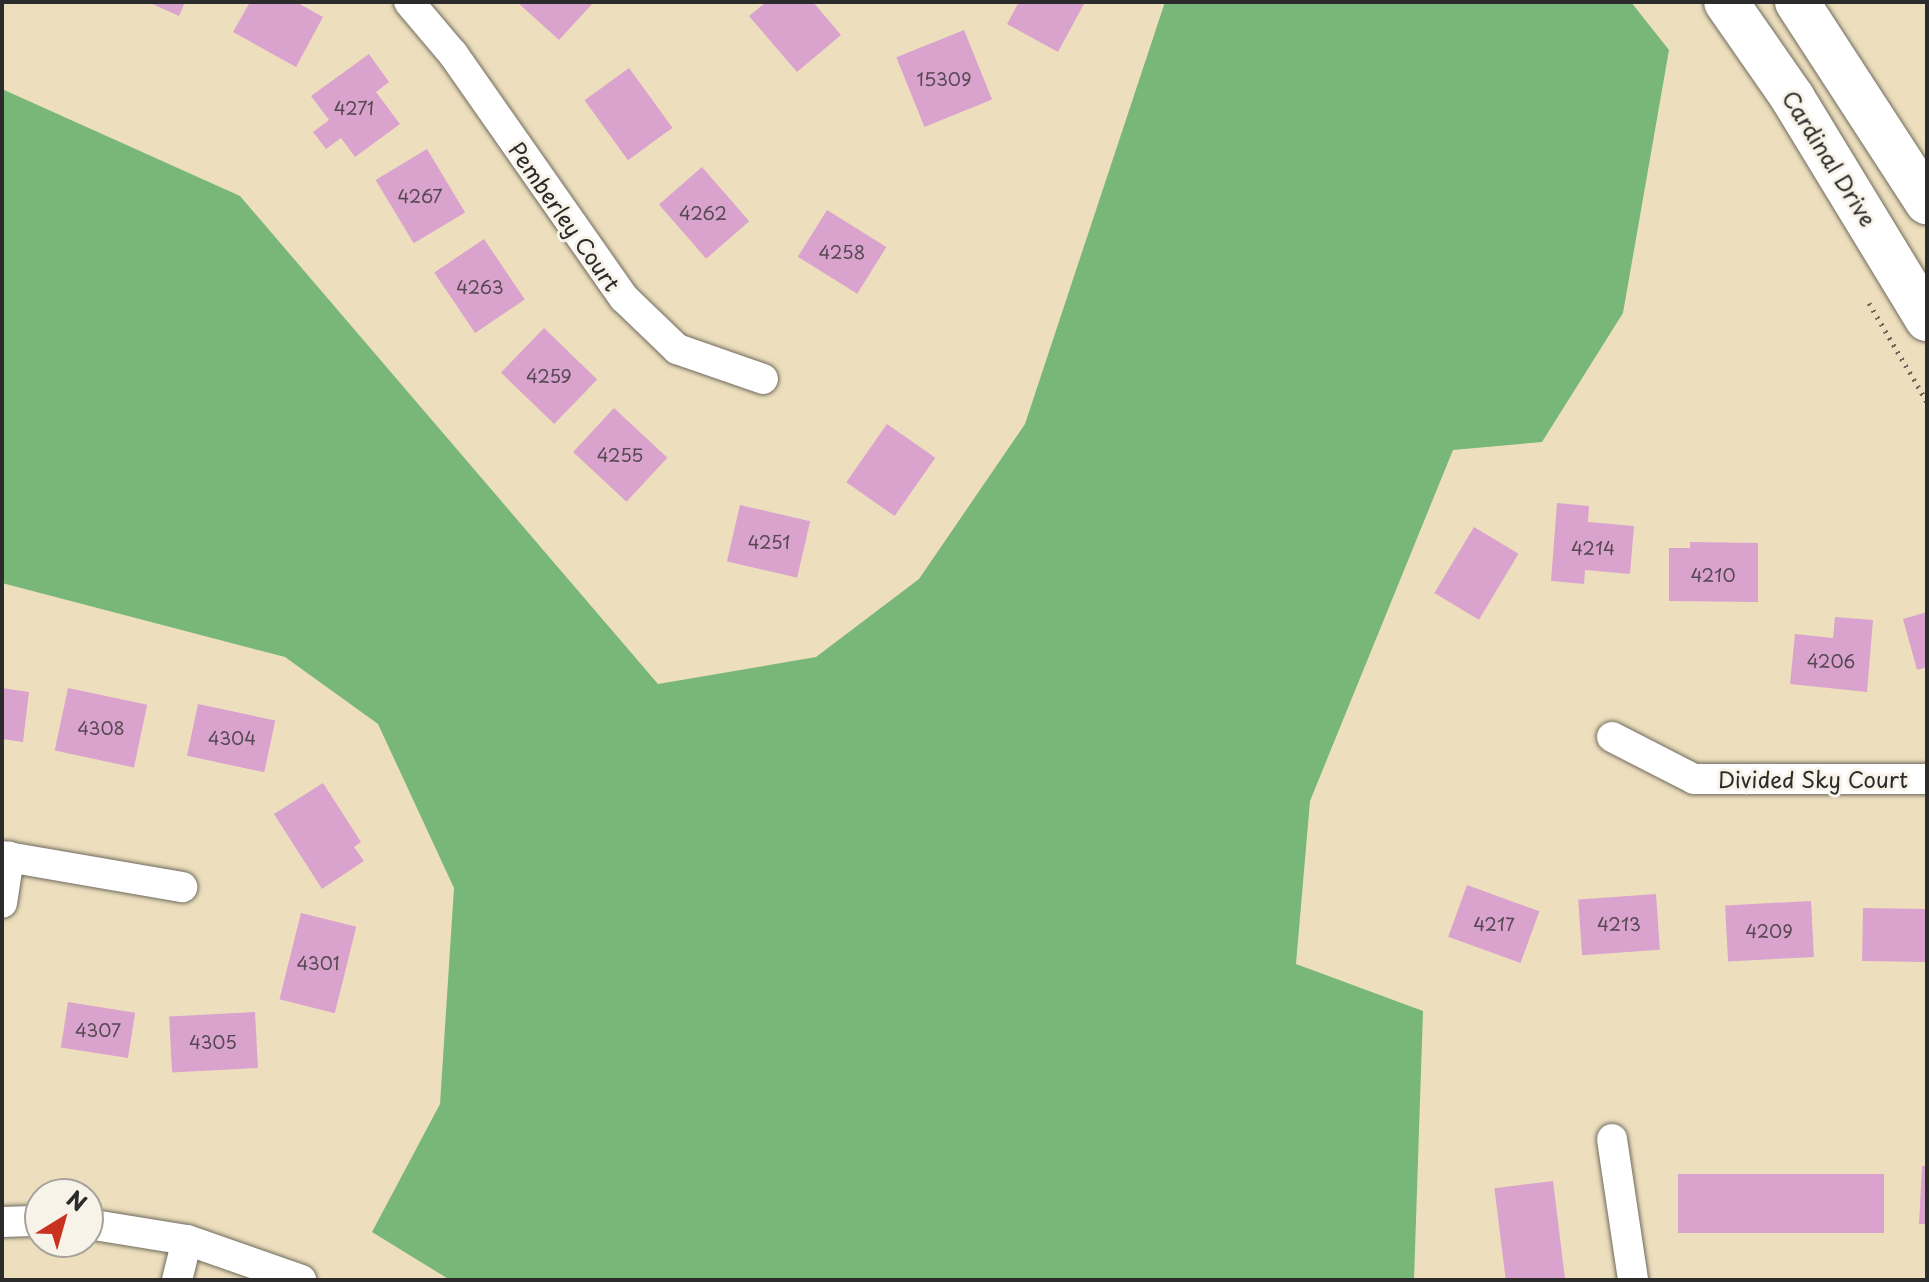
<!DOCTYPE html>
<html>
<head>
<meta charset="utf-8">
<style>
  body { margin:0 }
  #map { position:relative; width:1929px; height:1282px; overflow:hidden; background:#eddfbd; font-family:"Playpen Sans",sans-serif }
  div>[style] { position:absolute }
  .forest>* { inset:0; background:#78b778 }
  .building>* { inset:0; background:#daa3ce; transform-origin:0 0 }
  .path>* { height:5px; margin-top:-2.5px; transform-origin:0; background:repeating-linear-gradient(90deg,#6f6a5e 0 2px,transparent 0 8px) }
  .roads { filter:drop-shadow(0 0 2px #6f6a5e) drop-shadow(0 0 2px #6f6a5e) }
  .street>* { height:30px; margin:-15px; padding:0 15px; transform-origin:15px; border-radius:15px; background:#fff }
  .secondary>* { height:44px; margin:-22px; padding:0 22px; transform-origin:22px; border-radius:22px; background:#fff }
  span { translate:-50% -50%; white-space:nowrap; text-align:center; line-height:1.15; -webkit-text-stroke:6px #f7f3e8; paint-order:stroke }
  .number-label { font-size:18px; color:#574954 }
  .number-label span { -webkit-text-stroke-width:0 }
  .street-label { font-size:22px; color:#2b2b2b }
  .frame { position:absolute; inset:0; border:4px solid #2b2b2b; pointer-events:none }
  .north { position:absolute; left:24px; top:1178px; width:80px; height:80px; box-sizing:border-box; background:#f7f3e8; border:2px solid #a5a39c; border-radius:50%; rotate:37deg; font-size:22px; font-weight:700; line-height:32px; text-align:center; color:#2b2b2b }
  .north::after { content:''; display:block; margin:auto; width:28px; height:36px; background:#c8321e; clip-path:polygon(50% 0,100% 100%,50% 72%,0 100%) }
</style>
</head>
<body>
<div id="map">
  <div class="forest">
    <i style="clip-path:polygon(1165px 2px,1631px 2px,1669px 50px,1623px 313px,1542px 442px,1453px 450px,1310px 801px,1296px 964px,1423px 1011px,1414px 1280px,450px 1280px,372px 1232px,440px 1104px,454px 888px,378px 724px,285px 657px,2px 583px,2px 89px,240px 196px,658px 684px,816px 657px,919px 579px,1025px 424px)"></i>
  </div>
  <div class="building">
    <i style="clip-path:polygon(148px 2px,185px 2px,179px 16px)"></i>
    <i style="clip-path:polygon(250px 2px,296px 2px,323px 17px,296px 67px,233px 32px)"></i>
    <i style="clip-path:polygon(517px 2px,594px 2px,559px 40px)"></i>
    <i style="clip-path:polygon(766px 2px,813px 2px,841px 35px,797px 72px,749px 16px)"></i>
    <i style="clip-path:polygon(1019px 2px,1085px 2px,1058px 52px,1007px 24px)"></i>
    <i style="left:964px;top:30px;width:75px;height:73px;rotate:68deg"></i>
    <i style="clip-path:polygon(369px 54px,389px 82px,376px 92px,400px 124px,355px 157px,341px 138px,326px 149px,313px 132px,329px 120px,311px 96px)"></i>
    <i style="left:629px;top:68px;width:74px;height:55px;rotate:54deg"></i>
    <i style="left:427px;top:149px;width:74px;height:60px;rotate:59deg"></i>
    <i style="left:702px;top:167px;width:72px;height:57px;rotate:49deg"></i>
    <i style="left:827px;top:210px;width:70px;height:55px;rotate:32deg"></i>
    <i style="left:484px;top:239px;width:73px;height:60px;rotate:56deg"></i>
    <i style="left:544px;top:328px;width:74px;height:62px;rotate:44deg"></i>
    <i style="left:614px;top:408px;width:73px;height:60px;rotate:43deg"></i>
    <i style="left:887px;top:424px;width:59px;height:71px;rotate:35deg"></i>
    <i style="clip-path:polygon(1557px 503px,1589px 506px,1588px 522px,1634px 526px,1630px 574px,1585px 570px,1584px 584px,1551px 581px)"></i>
    <i style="left:740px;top:505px;width:72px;height:58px;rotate:13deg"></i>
    <i style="left:1474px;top:527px;width:52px;height:77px;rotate:31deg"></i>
    <i style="clip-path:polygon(1690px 542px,1758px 543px,1758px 602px,1669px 601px,1669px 548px,1690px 548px)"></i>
    <i style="clip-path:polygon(1927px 612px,1927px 667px,1917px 670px,1903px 619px)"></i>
    <i style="clip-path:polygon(1835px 617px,1873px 620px,1867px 692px,1790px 684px,1795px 634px,1833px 638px)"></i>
    <i style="clip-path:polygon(2px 688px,29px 692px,23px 742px,2px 739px)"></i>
    <i style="left:68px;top:688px;width:81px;height:64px;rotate:12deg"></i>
    <i style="left:198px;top:704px;width:79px;height:53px;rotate:12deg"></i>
    <i style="clip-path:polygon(323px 783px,361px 842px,354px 847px,364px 861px,322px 889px,274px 814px)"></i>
    <i style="left:1467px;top:885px;width:77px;height:55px;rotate:20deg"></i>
    <i style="left:1656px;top:894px;width:56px;height:78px;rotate:86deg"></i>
    <i style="left:1811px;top:901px;width:56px;height:86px;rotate:87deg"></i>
    <i style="left:1863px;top:908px;width:64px;height:53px;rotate:1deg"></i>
    <i style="left:301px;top:913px;width:57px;height:89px;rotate:14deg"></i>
    <i style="left:68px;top:1002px;width:68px;height:46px;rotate:9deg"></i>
    <i style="left:255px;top:1012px;width:56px;height:86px;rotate:87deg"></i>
    <i style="clip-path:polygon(1922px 1166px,1927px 1166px,1927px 1224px,1919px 1224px)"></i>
    <i style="left:1678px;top:1174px;width:206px;height:59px"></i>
    <i style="left:1553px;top:1181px;width:100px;height:59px;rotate:83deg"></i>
  </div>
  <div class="path">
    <i style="left:1869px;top:303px;width:115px;rotate:59.6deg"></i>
  </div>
  <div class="roads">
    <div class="street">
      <i style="left:409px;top:2px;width:68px;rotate:49.8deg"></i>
      <i style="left:453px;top:54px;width:298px;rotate:55deg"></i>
      <i style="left:624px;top:298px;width:74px;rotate:43.9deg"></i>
      <i style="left:677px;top:349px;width:91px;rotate:19.2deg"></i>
      <i style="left:1612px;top:737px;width:92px;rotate:27.1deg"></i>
      <i style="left:1694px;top:779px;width:233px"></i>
      <i style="left:2px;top:856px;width:183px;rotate:9.8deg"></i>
      <i style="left:2px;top:903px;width:47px;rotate:-81.3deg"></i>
      <i style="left:1612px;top:1139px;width:143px;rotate:81.5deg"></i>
      <i style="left:2px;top:1222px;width:38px;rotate:-2deg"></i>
      <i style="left:88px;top:1224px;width:100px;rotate:9.2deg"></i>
      <i style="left:187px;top:1240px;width:121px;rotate:19.3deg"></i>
      <i style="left:177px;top:1280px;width:41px;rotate:-76deg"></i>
    </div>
    <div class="secondary">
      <i style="left:1726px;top:2px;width:116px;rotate:55.2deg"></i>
      <i style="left:1792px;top:97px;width:260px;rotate:58.7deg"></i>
      <i style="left:1797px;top:2px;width:239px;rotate:57deg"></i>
    </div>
  </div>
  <div class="number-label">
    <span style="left:944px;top:79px">15309</span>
    <span style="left:354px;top:108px">4271</span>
    <span style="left:420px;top:196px">4267</span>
    <span style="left:703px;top:213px">4262</span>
    <span style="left:842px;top:252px">4258</span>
    <span style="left:480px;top:287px">4263</span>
    <span style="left:549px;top:376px">4259</span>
    <span style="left:620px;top:455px">4255</span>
    <span style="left:769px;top:542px">4251</span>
    <span style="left:1593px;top:548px">4214</span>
    <span style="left:1713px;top:575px">4210</span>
    <span style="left:1831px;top:661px">4206</span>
    <span style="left:101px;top:728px">4308</span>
    <span style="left:232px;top:738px">4304</span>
    <span style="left:1494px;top:924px">4217</span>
    <span style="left:1619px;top:924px">4213</span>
    <span style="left:1769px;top:931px">4209</span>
    <span style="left:318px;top:963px">4301</span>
    <span style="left:98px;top:1030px">4307</span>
    <span style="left:213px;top:1042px">4305</span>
  </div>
  <div class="street-label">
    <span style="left:1830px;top:158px;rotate:58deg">Cardinal Drive</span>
    <span style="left:565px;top:216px;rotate:55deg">Pemberley Court</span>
    <span style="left:1813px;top:779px">Divided Sky Court</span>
  </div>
  <div class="frame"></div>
  <div class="north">N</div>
</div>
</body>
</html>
